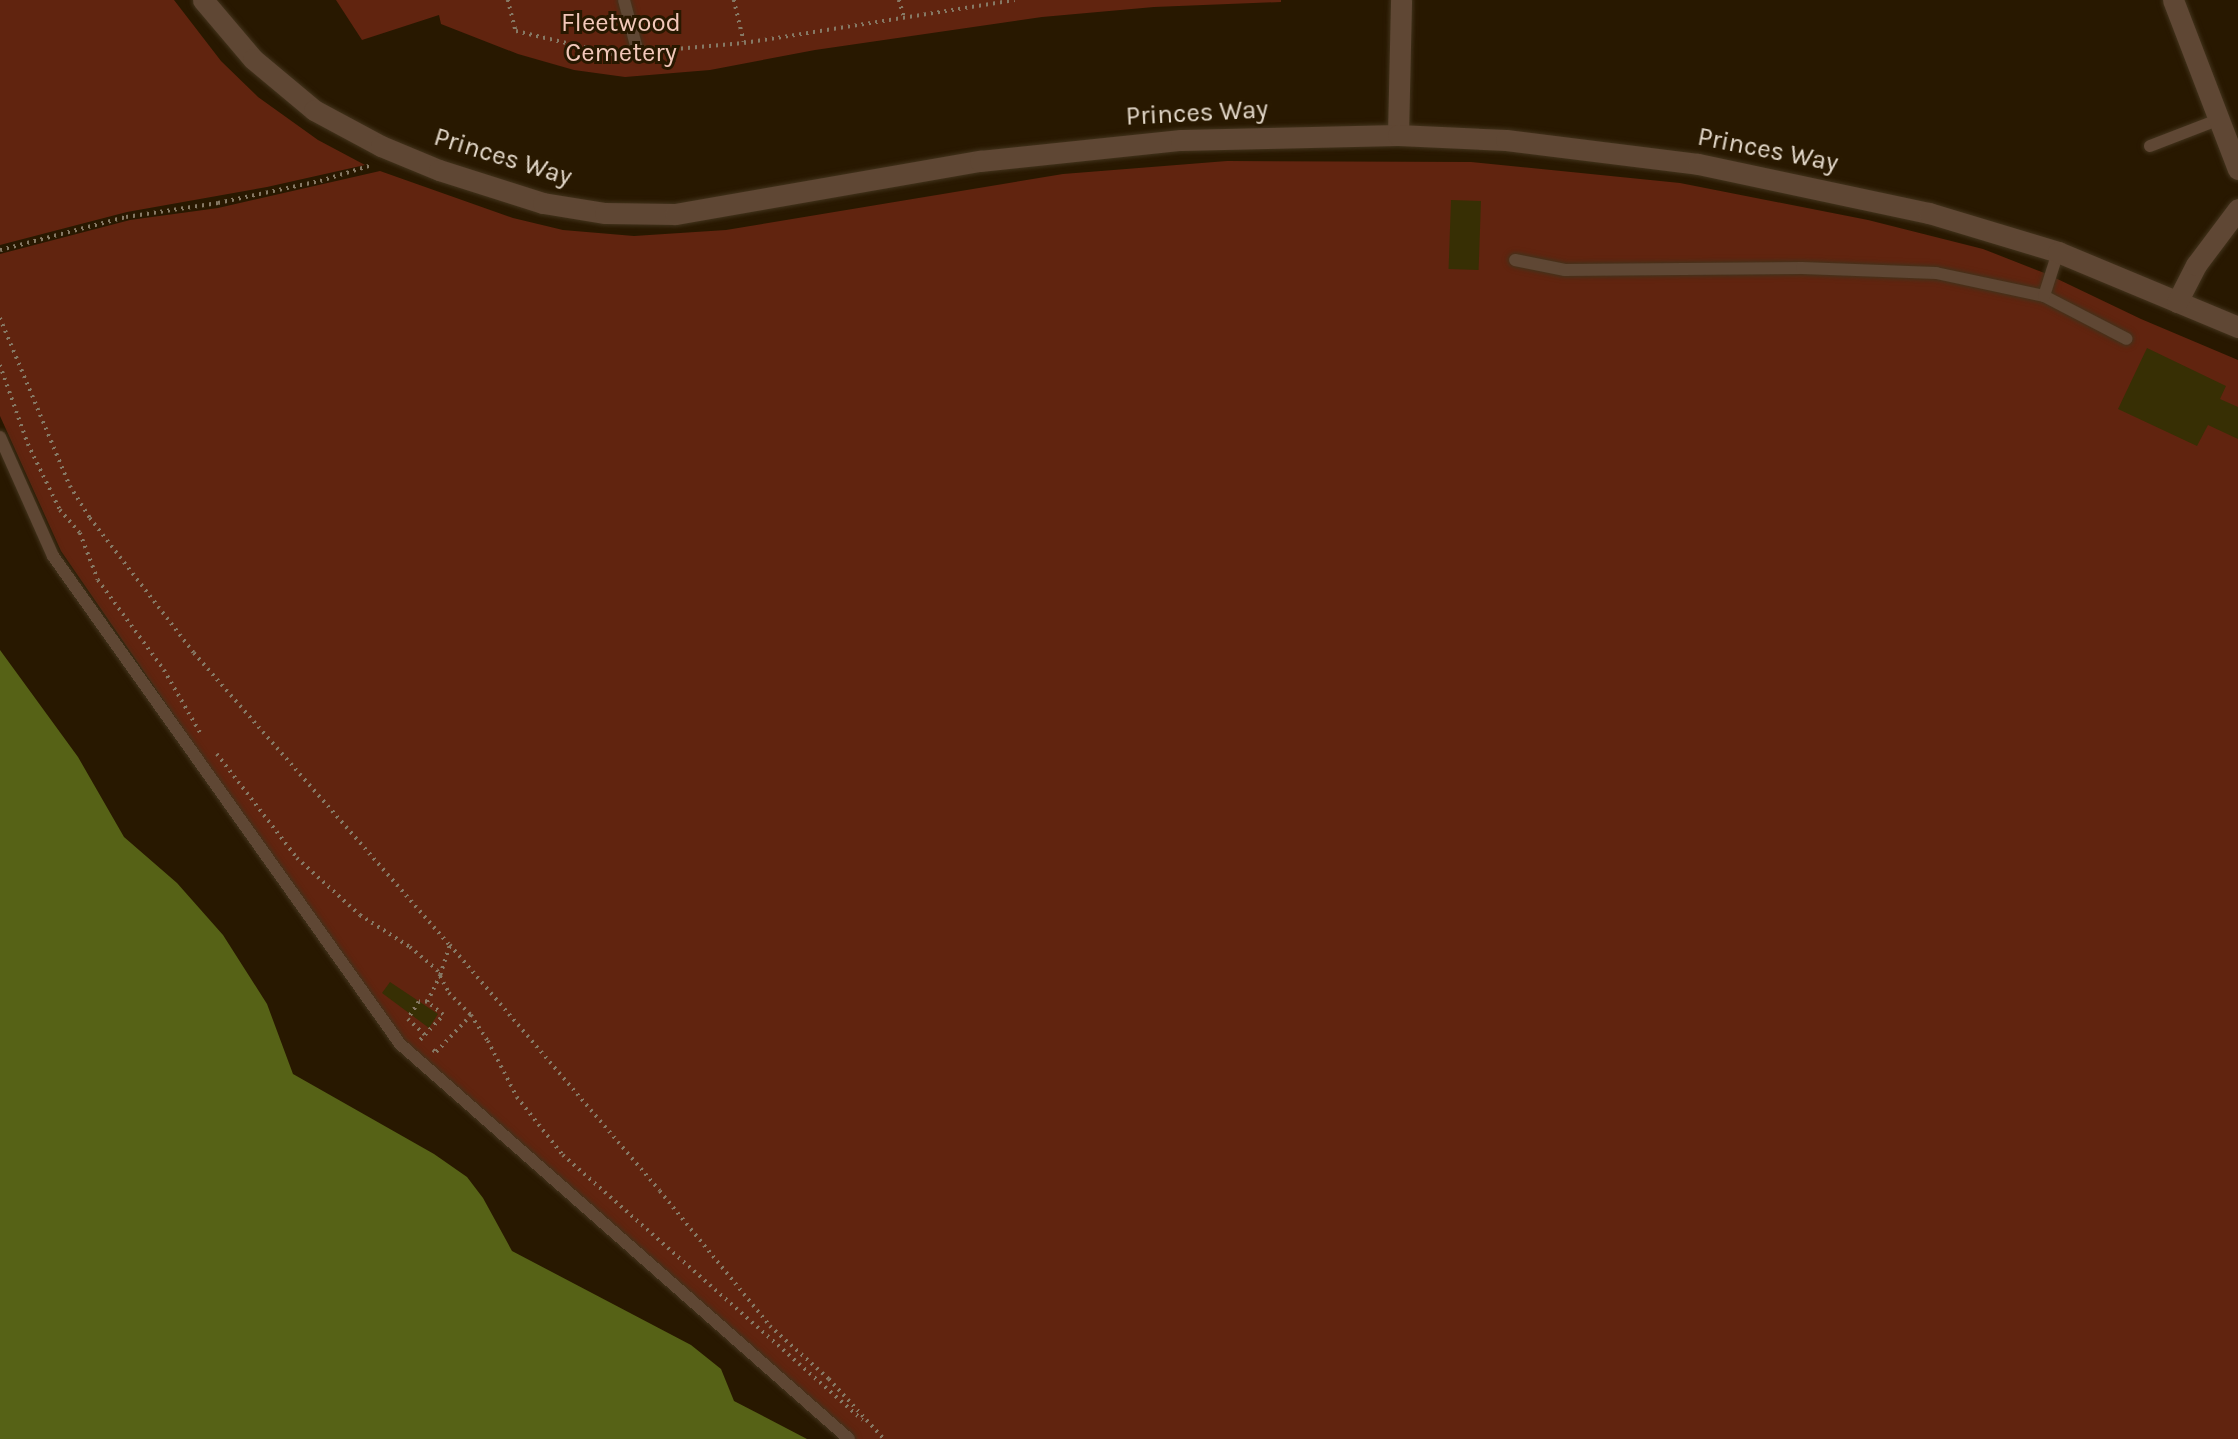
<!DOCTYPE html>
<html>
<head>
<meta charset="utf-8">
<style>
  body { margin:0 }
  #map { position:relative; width:2238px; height:1439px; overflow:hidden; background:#281800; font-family:Karla,sans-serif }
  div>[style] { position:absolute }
  .green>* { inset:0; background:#61240f }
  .water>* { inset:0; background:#566216 }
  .building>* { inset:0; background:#372f04; transform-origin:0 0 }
  .path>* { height:3.5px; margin-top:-1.75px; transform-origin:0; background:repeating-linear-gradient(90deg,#867965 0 2px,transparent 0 7px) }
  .roads { filter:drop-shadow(0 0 2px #42331c) drop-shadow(0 0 2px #42331c) }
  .service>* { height:12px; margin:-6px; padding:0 6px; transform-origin:6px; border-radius:6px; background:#5f4734 }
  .minor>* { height:21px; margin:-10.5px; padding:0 10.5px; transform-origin:10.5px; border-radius:10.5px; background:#5f4734 }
  .tertiary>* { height:21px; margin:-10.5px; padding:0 10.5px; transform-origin:10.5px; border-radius:10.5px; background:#5f4734 }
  span { translate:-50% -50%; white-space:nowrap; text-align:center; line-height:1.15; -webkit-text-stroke:6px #281800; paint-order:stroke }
  .park-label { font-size:26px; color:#f2c8ba }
  .street-label { font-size:26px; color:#e3d8c9 }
</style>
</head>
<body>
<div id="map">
  <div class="green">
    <i style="clip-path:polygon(0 0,174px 0,221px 61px,258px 97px,318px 140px,365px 165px,267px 187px,127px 212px,0 245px)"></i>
    <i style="clip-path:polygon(336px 0,1281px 0,1281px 2px,1154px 7px,1042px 17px,815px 50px,710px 70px,625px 77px,574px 70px,518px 54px,441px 24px,439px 15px,362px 40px)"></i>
    <i style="clip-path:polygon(1227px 161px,1471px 162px,1680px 183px,1868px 220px,1983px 249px,2047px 274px,2141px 319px,2238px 360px,2238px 1439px,849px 1439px,400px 1044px,61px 551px,0 416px,0 254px,130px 220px,218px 208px,380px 171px,513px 218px,563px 230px,634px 236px,726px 230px,1063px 174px)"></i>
  </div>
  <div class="water">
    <i style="clip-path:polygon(0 650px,78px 757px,124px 837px,177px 883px,223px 935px,267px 1004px,293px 1074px,434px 1154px,467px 1177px,483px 1198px,512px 1251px,691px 1345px,721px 1369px,734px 1401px,807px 1439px,0 1439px)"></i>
  </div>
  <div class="building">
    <i style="left:1451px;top:200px;width:30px;height:69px;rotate:2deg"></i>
    <i style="clip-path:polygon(2147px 348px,2226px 386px,2220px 399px,2238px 407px,2238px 439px,2208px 425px,2197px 446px,2118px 409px)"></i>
    <i style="clip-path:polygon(390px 982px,438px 1014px,429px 1028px,382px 993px)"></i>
  </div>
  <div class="path">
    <i style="left:508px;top:0;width:32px;rotate:76deg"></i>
    <i style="left:516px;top:31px;width:108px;rotate:13.4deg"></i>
    <i style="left:734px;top:0;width:43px;rotate:76.6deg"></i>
    <i style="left:899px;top:0;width:17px;rotate:73deg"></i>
    <i style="left:653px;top:51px;width:91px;rotate:-5deg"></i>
    <i style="left:744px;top:43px;width:274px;rotate:-9deg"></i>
    <i style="left:0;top:250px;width:130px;rotate:-14.7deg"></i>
    <i style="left:126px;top:217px;width:93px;rotate:-8.7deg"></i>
    <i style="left:218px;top:203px;width:104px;rotate:-12.2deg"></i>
    <i style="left:320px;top:181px;width:54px;rotate:-17.1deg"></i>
    <i style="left:0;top:318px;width:182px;rotate:67.4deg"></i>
    <i style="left:70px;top:486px;width:38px;rotate:58deg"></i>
    <i style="left:90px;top:518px;width:170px;rotate:52.4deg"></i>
    <i style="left:194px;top:653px;width:388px;rotate:48.8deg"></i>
    <i style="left:450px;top:945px;width:323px;rotate:49.5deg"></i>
    <i style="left:660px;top:1191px;width:174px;rotate:50.8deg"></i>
    <i style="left:770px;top:1326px;width:79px;rotate:41.9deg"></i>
    <i style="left:829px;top:1379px;width:81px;rotate:47.5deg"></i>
    <i style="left:0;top:365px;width:84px;rotate:70.5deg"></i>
    <i style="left:28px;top:444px;width:73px;rotate:64.1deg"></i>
    <i style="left:60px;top:510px;width:30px;rotate:49deg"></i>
    <i style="left:80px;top:533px;width:50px;rotate:69deg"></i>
    <i style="left:98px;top:580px;width:112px;rotate:53.7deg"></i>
    <i style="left:164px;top:670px;width:72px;rotate:59.9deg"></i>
    <i style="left:217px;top:754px;width:131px;rotate:52.4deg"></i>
    <i style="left:297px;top:858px;width:85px;rotate:42.1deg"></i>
    <i style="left:360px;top:915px;width:59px;rotate:32.6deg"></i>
    <i style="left:410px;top:947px;width:35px;rotate:40deg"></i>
    <i style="left:437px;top:970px;width:26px;rotate:62deg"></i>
    <i style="left:449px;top:993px;width:31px;rotate:45deg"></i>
    <i style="left:471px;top:1015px;width:31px;rotate:57deg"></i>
    <i style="left:488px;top:1041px;width:63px;rotate:62.6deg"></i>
    <i style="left:517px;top:1097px;width:74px;rotate:51.6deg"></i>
    <i style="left:563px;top:1155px;width:400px;rotate:41.5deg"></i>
    <i style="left:427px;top:1002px;width:30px;rotate:-64deg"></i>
    <i style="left:440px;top:975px;width:32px;rotate:-72deg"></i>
    <i style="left:420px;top:1040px;width:34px;rotate:-47deg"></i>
    <i style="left:443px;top:1015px;width:21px;rotate:-141deg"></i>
    <i style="left:427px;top:1002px;width:8px;rotate:180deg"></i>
    <i style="left:419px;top:1002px;width:20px;rotate:123deg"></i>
    <i style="left:408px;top:1019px;width:23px;rotate:43deg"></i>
    <i style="left:433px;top:1050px;width:4px;rotate:34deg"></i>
    <i style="left:436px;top:1052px;width:51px;rotate:-46.6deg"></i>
  </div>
  <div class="roads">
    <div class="service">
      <i style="left:624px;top:0;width:55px;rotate:75.2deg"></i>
      <i style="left:2150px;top:146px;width:75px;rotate:-21.1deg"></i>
      <i style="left:1515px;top:260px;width:51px;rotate:11.3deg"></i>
      <i style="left:1565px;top:270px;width:237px;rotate:-0.5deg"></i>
      <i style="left:1802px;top:268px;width:134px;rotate:2.1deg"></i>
      <i style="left:1936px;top:273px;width:110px;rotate:12deg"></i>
      <i style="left:2044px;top:296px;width:93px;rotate:27.4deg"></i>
      <i style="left:2044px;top:296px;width:46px;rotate:-72.3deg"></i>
      <i style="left:0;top:437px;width:130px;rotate:66deg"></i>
      <i style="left:53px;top:556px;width:599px;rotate:54.58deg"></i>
      <i style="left:400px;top:1044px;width:598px;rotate:41.34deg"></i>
    </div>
    <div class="minor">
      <i style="left:1398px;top:135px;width:135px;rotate:-88.7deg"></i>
    </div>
    <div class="tertiary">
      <i style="left:203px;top:0;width:77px;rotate:49.7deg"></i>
      <i style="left:253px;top:59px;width:80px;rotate:39.9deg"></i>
      <i style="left:314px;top:110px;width:76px;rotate:28.2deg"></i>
      <i style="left:381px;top:146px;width:63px;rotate:22.5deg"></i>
      <i style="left:439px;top:170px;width:109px;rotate:17.6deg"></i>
      <i style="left:543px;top:203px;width:63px;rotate:9.2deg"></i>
      <i style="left:605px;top:213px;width:70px;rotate:0.8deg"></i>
      <i style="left:675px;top:214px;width:310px;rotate:-9.9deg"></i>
      <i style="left:980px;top:161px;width:202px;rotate:-6deg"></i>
      <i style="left:1181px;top:140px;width:217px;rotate:-1.3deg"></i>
      <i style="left:1398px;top:135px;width:108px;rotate:2.7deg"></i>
      <i style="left:1506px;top:140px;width:193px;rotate:7.1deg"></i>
      <i style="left:1698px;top:164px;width:236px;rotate:12deg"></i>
      <i style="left:1929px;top:213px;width:135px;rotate:16.8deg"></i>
      <i style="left:2058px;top:252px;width:195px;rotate:22.6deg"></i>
      <i style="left:2173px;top:0;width:181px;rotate:69deg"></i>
      <i style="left:2177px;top:302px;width:42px;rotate:-62.8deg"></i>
      <i style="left:2196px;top:265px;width:70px;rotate:-53.1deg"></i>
    </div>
  </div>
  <div class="park-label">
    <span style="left:621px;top:38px">Fleetwood<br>Cemetery</span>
  </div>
  <div class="street-label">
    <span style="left:1197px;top:113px;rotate:-3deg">Princes Way</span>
    <span style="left:1768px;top:150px;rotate:11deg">Princes Way</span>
    <span style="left:503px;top:157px;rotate:17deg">Princes Way</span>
  </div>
</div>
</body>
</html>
